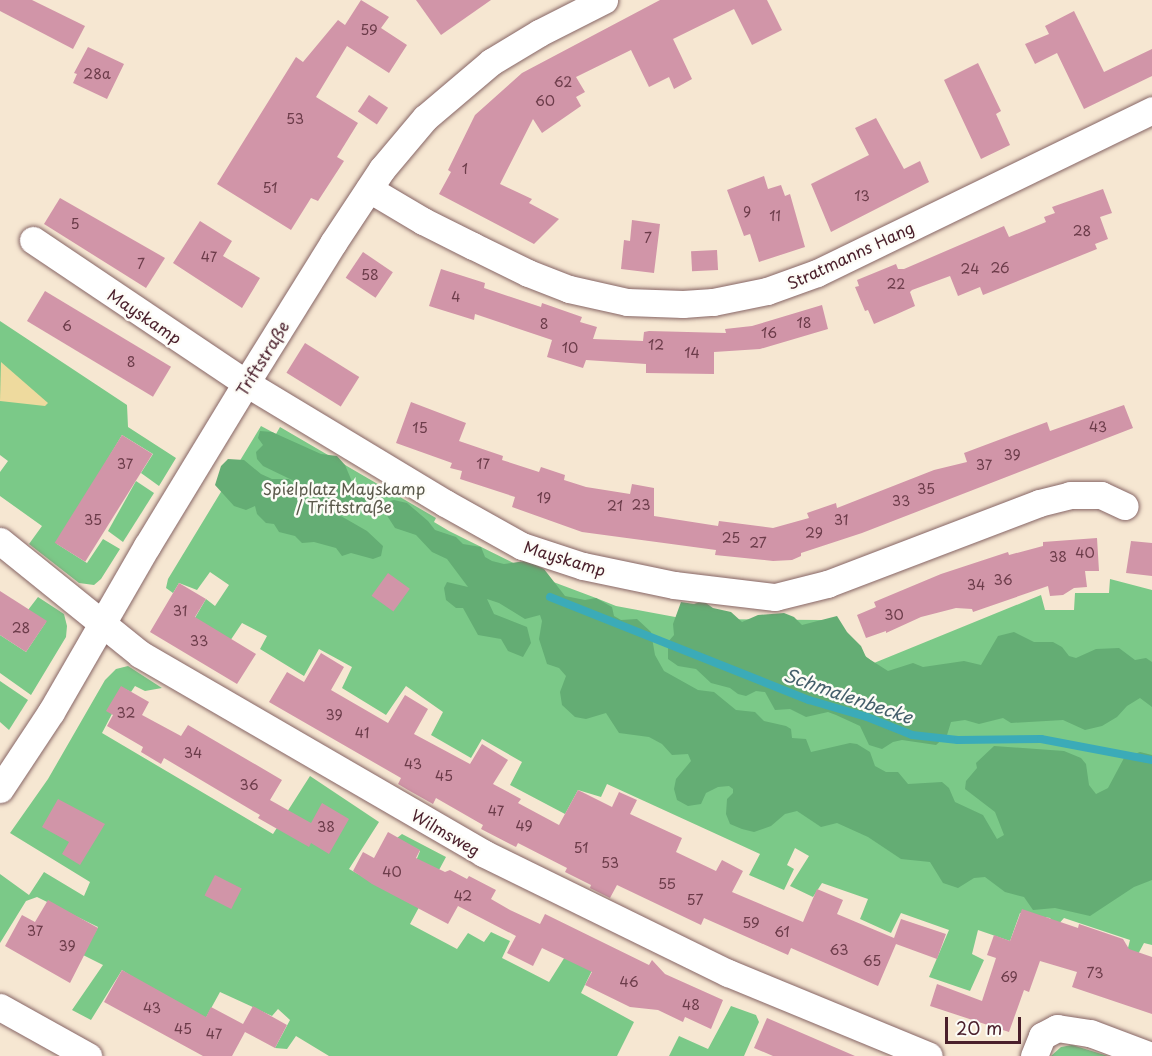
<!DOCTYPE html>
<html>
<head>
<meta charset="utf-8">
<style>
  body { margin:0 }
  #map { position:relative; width:1152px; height:1056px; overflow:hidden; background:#f6e7d2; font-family:"Playpen Sans",sans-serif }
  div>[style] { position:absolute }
  .green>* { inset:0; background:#7bc988 }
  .forest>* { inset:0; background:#64ad74 }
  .sand>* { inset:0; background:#eeda9e }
  .stream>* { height:8px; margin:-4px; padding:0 4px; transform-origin:4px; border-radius:4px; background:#3babb8 }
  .building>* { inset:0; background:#d195a8; transform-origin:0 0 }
  .roads { filter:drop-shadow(0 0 2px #866565) drop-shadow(0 0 2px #866565) }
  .minor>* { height:27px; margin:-13.5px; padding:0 13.5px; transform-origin:13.5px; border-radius:13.5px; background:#fff }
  span { translate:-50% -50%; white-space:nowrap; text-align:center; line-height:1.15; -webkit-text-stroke:5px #fdfcf7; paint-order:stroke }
  .number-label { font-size:14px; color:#6c3c4a }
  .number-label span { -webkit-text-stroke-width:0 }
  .street-label { font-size:16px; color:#4a1f2b }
  .park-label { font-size:16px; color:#5b5a4c }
  .water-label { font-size:18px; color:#435e6a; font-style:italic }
  .scale { position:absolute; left:945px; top:1017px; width:76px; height:27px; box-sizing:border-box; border:3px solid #4a1f2b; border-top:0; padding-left:8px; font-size:18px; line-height:21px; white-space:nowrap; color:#4a1f2b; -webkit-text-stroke:4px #fdfcf7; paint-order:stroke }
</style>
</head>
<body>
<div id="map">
  <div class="green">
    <i style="clip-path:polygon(0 321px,127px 405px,128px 427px,176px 458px,159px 486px,141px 473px,153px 454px,122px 435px,57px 544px,87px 563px,103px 539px,120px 549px,101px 579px,94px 585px,79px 583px,29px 544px,42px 526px,0 496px,0 472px,8px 461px,0 455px)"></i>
    <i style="clip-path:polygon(261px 426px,276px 434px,280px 427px,436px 518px,434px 522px,449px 531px,548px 580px,596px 598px,616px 606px,686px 619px,821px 620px,874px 663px,1041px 595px,1045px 610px,1074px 610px,1075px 593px,1109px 593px,1110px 579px,1152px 590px,1152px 945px,1144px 943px,1136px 958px,1127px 952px,1130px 940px,1064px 918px,1056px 927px,1050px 918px,1020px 913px,1010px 941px,978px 930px,972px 954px,984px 960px,970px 991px,929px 977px,949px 930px,901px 913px,891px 933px,860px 919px,868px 899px,822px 883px,813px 897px,790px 886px,809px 856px,795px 848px,787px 865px,794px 869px,784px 890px,749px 875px,760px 854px,607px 784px,601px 797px,578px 790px,565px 814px,510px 785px,522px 762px,482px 739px,471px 758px,431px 735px,443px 712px,406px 686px,386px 715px,342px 688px,352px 667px,319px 649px,304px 676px,260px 649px,267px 636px,242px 623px,222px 653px,192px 623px,206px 599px,215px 606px,229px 585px,210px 572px,197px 590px,179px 583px,173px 593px,166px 588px,168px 579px)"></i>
    <i style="clip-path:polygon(136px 481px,154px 493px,123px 542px,108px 531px)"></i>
    <i style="clip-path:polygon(38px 597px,64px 614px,67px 626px,66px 637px,31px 695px,0 673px,0 635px,26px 652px,46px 622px,28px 610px)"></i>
    <i style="clip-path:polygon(128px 666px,162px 688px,145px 691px,135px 686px,131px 692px,125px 689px,102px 733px,273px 834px,310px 776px,379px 822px,349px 869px,401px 898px,420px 851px,397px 838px,402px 834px,446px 857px,410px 924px,457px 949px,468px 933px,484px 942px,491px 932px,510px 941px,502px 958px,549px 982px,575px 941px,600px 954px,581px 993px,634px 1022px,617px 1056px,329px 1056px,296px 1036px,287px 1049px,275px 1048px,290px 1020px,278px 1009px,272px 1016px,220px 992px,203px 1023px,122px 970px,91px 1020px,72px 1010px,103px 965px,83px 955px,98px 927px,37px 897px,26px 901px,0 943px,0 874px,29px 895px,44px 872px,84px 896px,90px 882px,10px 833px,48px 779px,105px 680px,116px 669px)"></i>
    <i style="clip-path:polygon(0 681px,28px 700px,9px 730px,0 722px)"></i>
    <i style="clip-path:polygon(731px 1006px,756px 1015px,759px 1022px,744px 1056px,669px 1056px,679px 1036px,708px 1049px)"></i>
    <i style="clip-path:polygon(1072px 1045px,1082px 1048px,1108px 1056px,1051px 1056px,1061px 1047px)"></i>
  </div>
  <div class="forest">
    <i style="clip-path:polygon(260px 431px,272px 432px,321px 454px,337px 456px,345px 465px,353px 484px,367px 489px,377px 504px,394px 500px,407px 503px,428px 521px,435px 530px,456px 537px,463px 544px,481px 547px,485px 557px,492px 561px,504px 564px,525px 561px,534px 564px,544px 569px,565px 596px,585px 600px,596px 598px,612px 607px,614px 616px,621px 620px,637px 619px,651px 632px,655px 655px,664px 671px,698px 690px,714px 692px,736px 710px,755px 712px,764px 721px,786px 726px,791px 729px,792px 738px,806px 739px,811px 752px,850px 743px,857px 744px,870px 752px,875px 766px,886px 772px,898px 772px,908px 784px,942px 782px,949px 788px,955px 802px,983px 815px,997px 839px,1004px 835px,995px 812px,965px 789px,966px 781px,977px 768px,976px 763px,994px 746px,1064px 751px,1081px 758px,1086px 764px,1089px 785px,1096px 794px,1108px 788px,1124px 758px,1140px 752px,1152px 755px,1152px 880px,1134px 887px,1090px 916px,1055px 908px,1033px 910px,1024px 897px,1005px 892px,985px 877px,974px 878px,958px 888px,943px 883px,930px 862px,901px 859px,868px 837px,837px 823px,821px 827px,797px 811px,785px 814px,771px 826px,754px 832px,742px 829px,730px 824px,726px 814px,727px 799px,733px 793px,733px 789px,729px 786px,718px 787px,706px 793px,701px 804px,688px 806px,677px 800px,674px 789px,676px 779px,691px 761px,688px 754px,672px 755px,662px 744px,649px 737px,619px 733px,606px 713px,586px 719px,575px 717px,562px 705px,560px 692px,566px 676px,559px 668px,547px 664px,539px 639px,542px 621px,540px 615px,525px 619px,499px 603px,487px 599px,494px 614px,527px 627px,531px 643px,523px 657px,508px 651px,501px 639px,478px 635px,463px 608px,456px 608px,446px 600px,444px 588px,447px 582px,468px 587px,447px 559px,432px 552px,416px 535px,395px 528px,386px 514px,354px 508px,336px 501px,321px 504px,292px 480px,263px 466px,257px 459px,256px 452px,263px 445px,258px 438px)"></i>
    <i style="clip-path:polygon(228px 459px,244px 460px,261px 474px,272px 479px,289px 479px,322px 514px,334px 512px,367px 531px,383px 546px,381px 556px,373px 559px,351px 553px,342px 556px,336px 548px,314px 542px,302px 543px,295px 536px,279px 532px,274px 524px,266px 523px,257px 514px,255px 506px,246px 510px,234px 506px,215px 485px,221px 466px)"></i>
    <i style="clip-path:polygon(703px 601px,713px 608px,731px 612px,742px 622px,758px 615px,784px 613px,794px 617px,802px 625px,837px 616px,847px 632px,861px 646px,866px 657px,888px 671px,913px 663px,923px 667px,964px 661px,981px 665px,998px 636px,1014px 632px,1034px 642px,1053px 642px,1062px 647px,1069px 656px,1076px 658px,1096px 649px,1119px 648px,1135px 660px,1146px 658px,1152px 662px,1152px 707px,1140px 698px,1127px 706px,1117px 717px,1102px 726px,1085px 730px,1063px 720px,1011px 723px,1003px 718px,979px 724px,965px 720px,951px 722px,947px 735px,936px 745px,902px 740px,893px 742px,882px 749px,869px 745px,860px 726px,836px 715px,828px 712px,806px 717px,790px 709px,775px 710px,765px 692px,756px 691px,746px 696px,738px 694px,730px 688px,711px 683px,696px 669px,678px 666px,668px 659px,668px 642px,674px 635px,673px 624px,681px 602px,694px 604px)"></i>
  </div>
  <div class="sand">
    <i style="clip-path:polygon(1px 362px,48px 403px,45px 406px,0 401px)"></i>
  </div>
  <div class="stream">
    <i style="left:550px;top:597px;width:279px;rotate:21.7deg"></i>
    <i style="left:809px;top:700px;width:60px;rotate:16.3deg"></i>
    <i style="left:867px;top:717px;width:48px;rotate:21.8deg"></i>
    <i style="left:912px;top:735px;width:46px;rotate:6.2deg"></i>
    <i style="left:958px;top:740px;width:83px;rotate:-0.7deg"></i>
    <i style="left:1041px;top:739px;width:113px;rotate:10.7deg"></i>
  </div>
  <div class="building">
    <i style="clip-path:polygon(0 0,32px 0,85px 26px,73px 49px,0 11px)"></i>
    <i style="clip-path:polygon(361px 0,389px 17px,381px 28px,407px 45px,389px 73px,347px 46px,316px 97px,358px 123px,337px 157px,344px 161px,318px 201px,311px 198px,291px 230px,217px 184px,296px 57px,303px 62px,338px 20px,345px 25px)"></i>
    <i style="clip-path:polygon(416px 0,491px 0,441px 35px)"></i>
    <i style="clip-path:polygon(660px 0,767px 0,782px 30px,752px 45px,734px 9px,673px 39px,692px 79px,674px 89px,669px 77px,649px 87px,631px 50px,576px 77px,585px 92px,576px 97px,581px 106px,542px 133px,533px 119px,500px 184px,532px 199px,529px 203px,559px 219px,534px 244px,439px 194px,451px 172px,448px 170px,475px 115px,522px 73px)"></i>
    <i style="clip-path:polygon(1074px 11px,1104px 72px,1152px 49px,1152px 76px,1084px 109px,1057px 53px,1035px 64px,1025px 44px,1049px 34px,1045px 26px)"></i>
    <i style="clip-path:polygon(88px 47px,124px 64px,107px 99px,73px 83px,77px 74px,74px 73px)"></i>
    <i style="clip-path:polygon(978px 63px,1001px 111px,996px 114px,1010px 145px,981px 159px,944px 80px)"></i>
    <i style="left:369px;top:95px;width:23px;height:20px;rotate:34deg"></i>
    <i style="clip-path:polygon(876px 118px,904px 169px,920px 161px,929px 182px,831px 232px,811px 184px,869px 155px,855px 128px)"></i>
    <i style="clip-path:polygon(764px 176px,768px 189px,781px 185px,785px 196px,790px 194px,805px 247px,759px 262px,750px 234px,744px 236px,727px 190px)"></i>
    <i style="clip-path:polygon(1103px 189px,1112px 213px,1100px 217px,1108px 239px,1095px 244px,1097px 249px,983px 295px,980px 287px,958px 296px,950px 276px,912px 290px,910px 292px,915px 306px,895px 315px,874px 324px,868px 310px,865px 311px,855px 287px,859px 286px,857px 280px,896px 264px,898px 269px,904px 269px,1004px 226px,1009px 237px,1046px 222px,1044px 217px,1055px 213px,1052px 207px)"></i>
    <i style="clip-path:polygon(60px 198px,165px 258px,146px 288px,44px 224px)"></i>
    <i style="clip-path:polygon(632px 220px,660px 224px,654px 273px,621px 269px,624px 240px,630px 241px)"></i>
    <i style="clip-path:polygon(200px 221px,232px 241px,223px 256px,260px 278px,242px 308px,173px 263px)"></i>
    <i style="left:717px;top:250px;width:20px;height:26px;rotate:87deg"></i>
    <i style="left:363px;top:252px;width:36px;height:31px;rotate:34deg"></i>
    <i style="clip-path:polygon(441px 269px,485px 283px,484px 288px,541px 307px,542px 303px,582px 317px,580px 322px,597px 327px,593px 339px,643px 341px,644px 332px,649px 331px,726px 333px,725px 329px,752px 326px,822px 305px,828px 329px,760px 349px,714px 352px,714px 374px,646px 373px,646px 364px,586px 360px,583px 368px,547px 357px,552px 340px,475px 314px,474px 320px,429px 306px)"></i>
    <i style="left:45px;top:291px;width:147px;height:35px;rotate:31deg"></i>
    <i style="left:305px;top:343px;width:64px;height:35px;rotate:32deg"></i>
    <i style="clip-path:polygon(411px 402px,466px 423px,459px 441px,503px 456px,502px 460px,539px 472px,541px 467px,565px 475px,564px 480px,586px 487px,630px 494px,632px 484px,654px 488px,654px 516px,718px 526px,719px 521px,773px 528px,809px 518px,807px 513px,836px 503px,837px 508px,934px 470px,967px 462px,964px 453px,1047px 422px,1050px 431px,1124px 405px,1133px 428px,862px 533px,801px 553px,801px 556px,792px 560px,773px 561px,715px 555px,716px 550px,582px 532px,512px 507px,515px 497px,460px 479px,462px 471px,450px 468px,452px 463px,396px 443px)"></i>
    <i style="left:122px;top:435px;width:36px;height:127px;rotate:32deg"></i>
    <i style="clip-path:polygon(1097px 538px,1099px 571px,1085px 571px,1087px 587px,1074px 588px,1063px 595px,1050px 596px,1048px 586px,973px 612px,972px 609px,956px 608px,921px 617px,886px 633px,886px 631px,866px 638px,857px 615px,876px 607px,874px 602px,941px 574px,1008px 552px,1009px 555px,1043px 546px,1043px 542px)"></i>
    <i style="clip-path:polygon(1131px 541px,1152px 543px,1152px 576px,1126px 573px)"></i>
    <i style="left:388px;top:573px;width:27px;height:28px;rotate:36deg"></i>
    <i style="clip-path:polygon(179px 583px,206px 599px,195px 617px,256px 654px,237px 684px,150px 632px)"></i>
    <i style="clip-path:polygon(0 591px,47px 621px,26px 652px,0 635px)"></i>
    <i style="clip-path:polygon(321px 653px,344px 667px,331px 690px,388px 723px,405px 695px,428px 709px,414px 734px,470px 764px,482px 744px,508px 760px,493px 784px,521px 799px,518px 803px,559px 825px,578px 790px,612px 807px,619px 792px,637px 800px,630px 814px,682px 838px,676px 852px,716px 871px,722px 860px,743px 871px,732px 892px,803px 922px,817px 889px,843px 900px,837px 914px,894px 938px,901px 919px,946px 934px,937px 959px,896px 944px,878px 986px,791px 948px,788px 955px,704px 918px,701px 925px,617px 885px,610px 898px,590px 888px,591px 885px,565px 872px,567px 868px,518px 843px,516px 847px,481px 829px,483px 825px,436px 798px,433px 804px,408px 790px,398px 784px,401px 778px,269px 702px,287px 672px,304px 682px)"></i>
    <i style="clip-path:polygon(121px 686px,149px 702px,142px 715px,181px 736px,188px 725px,282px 780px,270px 800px,311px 823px,322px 803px,349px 819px,329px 854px,311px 843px,309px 847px,258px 818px,260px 815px,164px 758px,161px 764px,141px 752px,143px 747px,107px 726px,113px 715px,106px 711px)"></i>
    <i style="clip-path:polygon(58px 799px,105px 824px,80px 865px,62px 854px,69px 842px,42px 827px)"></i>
    <i style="clip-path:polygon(388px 832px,420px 850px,416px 858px,445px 872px,450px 870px,467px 879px,469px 876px,496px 890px,491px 899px,510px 910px,540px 924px,545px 914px,649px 965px,652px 960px,665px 974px,723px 1000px,711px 1029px,685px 1017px,683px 1022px,658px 1010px,630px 1007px,585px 985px,592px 972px,542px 948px,533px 966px,507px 953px,516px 936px,458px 906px,448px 924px,372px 884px,353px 871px,363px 852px,374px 858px)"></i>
    <i style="left:215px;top:875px;width:30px;height:23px;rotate:27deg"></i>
    <i style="clip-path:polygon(48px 900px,98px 928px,70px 983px,5px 946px,22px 915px,35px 922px)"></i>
    <i style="clip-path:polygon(1022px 909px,1078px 928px,1079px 924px,1123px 939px,1129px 949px,1152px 957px,1152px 1014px,1072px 987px,1077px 972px,1040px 961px,1029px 992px,1024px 990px,1009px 1032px,930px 1006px,937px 984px,982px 1001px,996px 958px,987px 955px,994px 935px,1010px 941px)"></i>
    <i style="clip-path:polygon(122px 970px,206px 1017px,211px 1007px,243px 1024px,253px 1006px,287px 1025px,275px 1048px,245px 1032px,232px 1056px,203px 1056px,104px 1002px)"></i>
    <i style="clip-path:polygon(767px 1018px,855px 1056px,773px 1056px,754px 1048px)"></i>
  </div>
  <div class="roads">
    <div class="minor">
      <i style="left:369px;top:189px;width:63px;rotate:30.7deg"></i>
      <i style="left:423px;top:221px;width:56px;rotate:26.6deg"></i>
      <i style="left:473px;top:246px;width:61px;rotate:26.1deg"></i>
      <i style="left:528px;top:273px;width:44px;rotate:21.3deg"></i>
      <i style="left:569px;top:289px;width:59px;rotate:12.6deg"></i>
      <i style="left:627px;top:302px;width:56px;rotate:2deg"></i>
      <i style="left:683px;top:304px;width:30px;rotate:-4deg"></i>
      <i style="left:713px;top:302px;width:55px;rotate:-11.5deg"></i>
      <i style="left:767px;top:291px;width:53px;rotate:-19.8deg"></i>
      <i style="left:817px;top:273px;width:373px;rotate:-25.9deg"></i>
      <i style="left:33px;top:240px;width:257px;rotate:33.9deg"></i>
      <i style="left:246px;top:383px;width:232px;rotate:31.1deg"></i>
      <i style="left:445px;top:503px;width:88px;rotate:29.2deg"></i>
      <i style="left:522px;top:546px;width:64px;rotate:18.2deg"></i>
      <i style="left:583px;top:566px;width:93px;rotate:11.8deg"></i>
      <i style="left:674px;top:585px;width:102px;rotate:6.8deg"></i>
      <i style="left:775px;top:597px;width:54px;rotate:-14deg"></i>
      <i style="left:827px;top:584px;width:227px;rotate:-20.9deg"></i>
      <i style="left:1039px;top:503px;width:32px;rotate:-14deg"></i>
      <i style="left:1070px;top:495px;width:31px"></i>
      <i style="left:1101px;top:495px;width:26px;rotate:25deg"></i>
      <i style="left:0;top:541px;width:180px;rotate:38.9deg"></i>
      <i style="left:140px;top:654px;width:397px;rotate:30.1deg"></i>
      <i style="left:483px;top:853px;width:273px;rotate:26.1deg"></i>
      <i style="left:728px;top:973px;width:217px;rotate:22.4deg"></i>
      <i style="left:0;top:789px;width:92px;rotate:-56.5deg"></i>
      <i style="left:51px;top:712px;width:192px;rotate:-60deg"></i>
      <i style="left:147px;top:546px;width:191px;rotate:-58.7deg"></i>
      <i style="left:246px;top:383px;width:165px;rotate:-58.1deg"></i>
      <i style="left:333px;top:243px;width:89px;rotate:-56.5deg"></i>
      <i style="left:382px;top:169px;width:67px;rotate:-49.9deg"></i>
      <i style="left:425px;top:118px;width:87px;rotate:-40.3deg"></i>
      <i style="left:491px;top:62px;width:56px;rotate:-31.1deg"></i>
      <i style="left:539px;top:33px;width:73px;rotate:-26.9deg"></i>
      <i style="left:0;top:1007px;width:101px;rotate:29.1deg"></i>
      <i style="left:1034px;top:1056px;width:22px;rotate:-68deg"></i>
      <i style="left:1042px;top:1036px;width:17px;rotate:-28deg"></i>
      <i style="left:1057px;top:1028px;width:33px;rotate:9deg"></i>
      <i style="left:1090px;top:1033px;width:65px;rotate:20.7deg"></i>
    </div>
  </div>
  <div class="number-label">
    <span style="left:369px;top:30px">59</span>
    <span style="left:97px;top:74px">28a</span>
    <span style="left:563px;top:82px">62</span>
    <span style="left:545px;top:101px">60</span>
    <span style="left:295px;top:119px">53</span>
    <span style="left:465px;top:169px">1</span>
    <span style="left:270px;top:188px">51</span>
    <span style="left:862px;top:196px">13</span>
    <span style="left:747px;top:212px">9</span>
    <span style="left:775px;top:216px">11</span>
    <span style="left:75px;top:224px">5</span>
    <span style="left:1082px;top:231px">28</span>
    <span style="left:648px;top:238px">7</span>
    <span style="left:209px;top:257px">47</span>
    <span style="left:141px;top:264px">7</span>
    <span style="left:1000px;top:268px">26</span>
    <span style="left:970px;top:269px">24</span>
    <span style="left:370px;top:275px">58</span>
    <span style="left:896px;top:284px">22</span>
    <span style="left:456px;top:297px">4</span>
    <span style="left:804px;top:323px">18</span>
    <span style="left:544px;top:324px">8</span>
    <span style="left:67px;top:326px">6</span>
    <span style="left:769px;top:333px">16</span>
    <span style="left:656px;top:345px">12</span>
    <span style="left:570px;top:348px">10</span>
    <span style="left:692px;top:353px">14</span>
    <span style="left:131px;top:362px">8</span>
    <span style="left:1098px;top:427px">43</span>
    <span style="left:420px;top:428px">15</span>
    <span style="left:1012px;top:455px">39</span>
    <span style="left:125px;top:464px">37</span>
    <span style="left:483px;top:464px">17</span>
    <span style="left:984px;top:465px">37</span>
    <span style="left:926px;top:489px">35</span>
    <span style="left:544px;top:498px">19</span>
    <span style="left:901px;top:501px">33</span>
    <span style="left:641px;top:505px">23</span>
    <span style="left:615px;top:506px">21</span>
    <span style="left:93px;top:520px">35</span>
    <span style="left:841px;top:520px">31</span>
    <span style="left:814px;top:533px">29</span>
    <span style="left:731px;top:538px">25</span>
    <span style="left:758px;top:543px">27</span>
    <span style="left:1085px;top:553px">40</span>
    <span style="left:1058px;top:557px">38</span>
    <span style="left:1003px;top:580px">36</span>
    <span style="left:976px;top:585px">34</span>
    <span style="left:180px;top:611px">31</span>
    <span style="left:894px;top:615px">30</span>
    <span style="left:21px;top:628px">28</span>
    <span style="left:199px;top:641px">33</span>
    <span style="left:126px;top:713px">32</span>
    <span style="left:334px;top:715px">39</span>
    <span style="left:362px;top:733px">41</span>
    <span style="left:193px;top:753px">34</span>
    <span style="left:413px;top:764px">43</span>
    <span style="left:444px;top:776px">45</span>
    <span style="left:249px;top:785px">36</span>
    <span style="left:496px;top:811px">47</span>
    <span style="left:524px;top:826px">49</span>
    <span style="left:326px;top:827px">38</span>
    <span style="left:581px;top:848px">51</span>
    <span style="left:610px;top:863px">53</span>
    <span style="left:392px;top:872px">40</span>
    <span style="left:667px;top:884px">55</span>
    <span style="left:463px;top:896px">42</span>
    <span style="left:695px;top:900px">57</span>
    <span style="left:751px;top:923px">59</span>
    <span style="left:35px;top:931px">37</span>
    <span style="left:782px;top:932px">61</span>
    <span style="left:67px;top:946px">39</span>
    <span style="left:839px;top:950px">63</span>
    <span style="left:872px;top:961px">65</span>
    <span style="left:1095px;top:973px">73</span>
    <span style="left:1009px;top:977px">69</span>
    <span style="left:629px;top:982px">46</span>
    <span style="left:691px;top:1005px">48</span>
    <span style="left:152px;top:1008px">43</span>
    <span style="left:183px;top:1029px">45</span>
    <span style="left:214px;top:1034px">47</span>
  </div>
  <div class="street-label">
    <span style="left:850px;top:255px;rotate:-25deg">Stratmanns Hang</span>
    <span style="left:145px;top:316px;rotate:34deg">Mayskamp</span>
    <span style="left:262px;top:358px;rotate:-58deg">Triftstraße</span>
    <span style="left:565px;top:558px;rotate:17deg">Mayskamp</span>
    <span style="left:446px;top:832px;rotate:30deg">Wilmsweg</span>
  </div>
  <div class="park-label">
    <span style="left:344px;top:497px">Spielplatz Mayskamp<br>/ Triftstraße</span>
  </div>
  <div class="water-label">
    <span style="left:848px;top:696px;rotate:19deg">Schmalenbecke</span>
  </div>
  <div class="scale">20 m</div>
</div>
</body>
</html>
